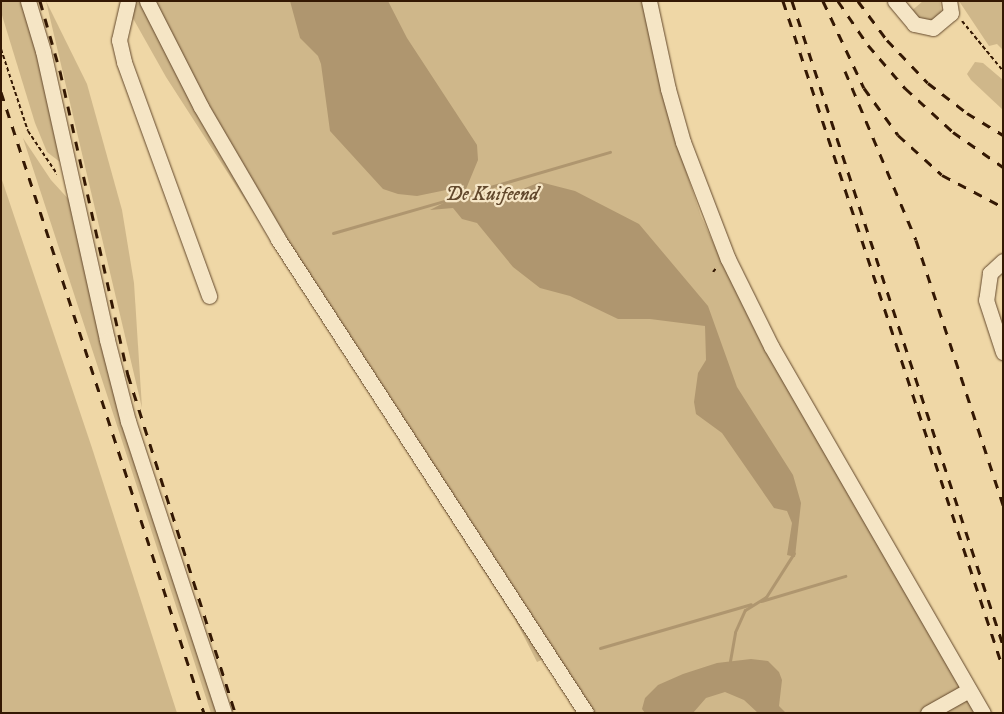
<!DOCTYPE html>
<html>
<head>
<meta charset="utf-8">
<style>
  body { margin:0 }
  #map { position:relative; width:1004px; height:714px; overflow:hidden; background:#efd7a6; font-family:"IM FELL DW Pica",serif }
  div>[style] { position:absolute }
  .green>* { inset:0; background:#cfb78a }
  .water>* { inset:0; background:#af966f }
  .stream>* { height:3px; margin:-1.5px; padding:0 1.5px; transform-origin:1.5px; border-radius:1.5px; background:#af966f }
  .path>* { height:2px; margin-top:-1px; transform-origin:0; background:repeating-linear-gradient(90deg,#341803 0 4px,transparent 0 6.5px) }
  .roads { filter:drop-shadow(0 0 1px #63482c) drop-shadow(0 0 1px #63482c) }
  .minor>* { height:15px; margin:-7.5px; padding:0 7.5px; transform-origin:7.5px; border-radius:7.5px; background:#f5e5c5 }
  .rail>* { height:3px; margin-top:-1.5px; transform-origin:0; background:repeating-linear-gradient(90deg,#341803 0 9px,transparent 0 18px) }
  span { translate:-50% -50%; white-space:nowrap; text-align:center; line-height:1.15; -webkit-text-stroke:4.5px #f5e5c5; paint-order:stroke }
  .park-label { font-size:19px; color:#62482c; font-style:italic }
  .frame { position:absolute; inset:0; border:2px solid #341803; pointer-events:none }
</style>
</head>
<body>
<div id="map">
  <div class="green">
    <i style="clip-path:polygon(1px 1px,25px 1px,60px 162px,47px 152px,35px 123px,1px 12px)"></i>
    <i style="clip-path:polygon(46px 1px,87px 84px,122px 210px,134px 283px,142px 408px)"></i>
    <i style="clip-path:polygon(134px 1px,144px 1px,220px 150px,546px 658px,537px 662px,515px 619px,166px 77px,130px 13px)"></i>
    <i style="clip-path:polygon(154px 1px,642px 1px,657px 72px,679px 150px,701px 216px,728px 275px,979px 713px,592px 713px,244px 175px)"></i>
    <i style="clip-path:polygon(923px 1px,940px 1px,941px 12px,934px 20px,924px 23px,909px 13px)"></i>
    <i style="clip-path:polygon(959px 1px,1003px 1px,1003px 50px,997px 44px,989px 46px)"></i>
    <i style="clip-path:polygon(975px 62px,983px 63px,1003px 80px,1003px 110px,971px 80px,967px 74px)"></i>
    <i style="clip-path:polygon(23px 138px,51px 180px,72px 203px,219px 713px,211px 713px)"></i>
    <i style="clip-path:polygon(1px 177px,92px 448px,177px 713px,1px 713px)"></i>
  </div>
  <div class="water">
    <i style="clip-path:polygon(290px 1px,388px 1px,407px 38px,477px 145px,478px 160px,466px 189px,472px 196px,518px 191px,540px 182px,575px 191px,639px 224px,708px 306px,737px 387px,793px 475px,801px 503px,795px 557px,787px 555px,792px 523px,787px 511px,774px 508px,722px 433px,696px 414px,694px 402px,698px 373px,706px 360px,705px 326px,650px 319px,618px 319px,570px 296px,540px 288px,513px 267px,477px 223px,462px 219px,453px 208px,430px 210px,457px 196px,451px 189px,417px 196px,398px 194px,383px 189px,330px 131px,321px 64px,318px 56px,300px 38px)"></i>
    <i style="clip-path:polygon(751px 659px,768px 661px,779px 672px,782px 680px,779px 706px,786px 713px,758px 713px,744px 700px,725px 692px,706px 698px,693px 713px,645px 713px,642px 709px,645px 698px,658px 685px,683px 674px,717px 663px)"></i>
  </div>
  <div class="stream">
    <i style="left:466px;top:194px;width:150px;rotate:-16.3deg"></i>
    <i style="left:333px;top:233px;width:116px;rotate:-16.1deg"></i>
    <i style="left:761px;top:601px;width:88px;rotate:-16.6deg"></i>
    <i style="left:600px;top:648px;width:157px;rotate:-16.2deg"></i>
    <i style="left:730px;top:661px;width:29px;rotate:-80deg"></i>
    <i style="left:735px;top:632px;width:24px;rotate:-66deg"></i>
    <i style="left:745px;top:610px;width:25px;rotate:-32deg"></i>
    <i style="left:766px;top:597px;width:52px;rotate:-57.5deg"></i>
  </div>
  <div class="path">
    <i style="left:962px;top:21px;width:65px;rotate:50.6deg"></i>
    <i style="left:1px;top:49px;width:86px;rotate:71.8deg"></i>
    <i style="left:28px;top:131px;width:52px;rotate:56deg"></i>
    <i style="left:713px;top:272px;width:6px;rotate:-51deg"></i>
  </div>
  <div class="roads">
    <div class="minor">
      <i style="left:28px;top:1px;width:52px;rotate:73.3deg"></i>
      <i style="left:43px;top:51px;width:296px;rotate:77.5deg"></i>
      <i style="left:107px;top:340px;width:84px;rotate:75.5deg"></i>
      <i style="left:128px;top:421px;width:307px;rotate:71.8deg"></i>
      <i style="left:128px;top:1px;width:40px;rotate:103deg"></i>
      <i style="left:119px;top:40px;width:23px;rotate:77deg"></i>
      <i style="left:124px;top:62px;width:249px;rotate:70deg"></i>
      <i style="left:147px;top:1px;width:119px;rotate:63deg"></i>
      <i style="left:201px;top:107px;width:153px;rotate:59.7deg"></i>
      <i style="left:278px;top:239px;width:565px;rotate:56.98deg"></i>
      <i style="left:649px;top:1px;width:90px;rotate:77.8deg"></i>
      <i style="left:668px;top:89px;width:55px;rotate:74.2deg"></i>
      <i style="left:683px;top:142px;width:125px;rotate:69deg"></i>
      <i style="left:728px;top:259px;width:97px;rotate:63.7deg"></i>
      <i style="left:771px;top:346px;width:424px;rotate:60deg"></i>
      <i style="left:895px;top:1px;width:30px;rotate:50deg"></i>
      <i style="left:914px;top:24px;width:19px;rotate:12deg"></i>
      <i style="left:933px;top:28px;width:23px;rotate:-40deg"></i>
      <i style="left:951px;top:13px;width:12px;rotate:-99deg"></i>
      <i style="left:1003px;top:261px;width:18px;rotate:137deg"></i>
      <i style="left:990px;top:273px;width:27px;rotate:98deg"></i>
      <i style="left:986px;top:300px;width:55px;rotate:71.9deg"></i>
      <i style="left:928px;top:713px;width:47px;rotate:-29.3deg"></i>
    </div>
  </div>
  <div class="rail">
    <i style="left:40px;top:1px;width:73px;rotate:74.1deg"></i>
    <i style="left:60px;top:71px;width:312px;rotate:77.4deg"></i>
    <i style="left:128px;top:375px;width:355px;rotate:72.4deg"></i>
    <i style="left:783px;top:1px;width:702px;rotate:71.75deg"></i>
    <i style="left:792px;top:1px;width:678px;rotate:71.86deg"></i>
    <i style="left:823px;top:1px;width:96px;rotate:64.8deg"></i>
    <i style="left:864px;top:88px;width:58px;rotate:54.1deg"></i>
    <i style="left:898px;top:135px;width:59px;rotate:42.3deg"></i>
    <i style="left:942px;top:175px;width:69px;rotate:27.7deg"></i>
    <i style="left:838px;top:1px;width:53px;rotate:55.7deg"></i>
    <i style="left:868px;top:45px;width:57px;rotate:49.3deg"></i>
    <i style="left:905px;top:88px;width:65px;rotate:42.5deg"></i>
    <i style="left:953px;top:132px;width:61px;rotate:35deg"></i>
    <i style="left:858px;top:1px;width:49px;rotate:53.4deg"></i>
    <i style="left:887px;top:40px;width:59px;rotate:46.4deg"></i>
    <i style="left:928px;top:83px;width:49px;rotate:37.6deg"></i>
    <i style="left:967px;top:113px;width:42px;rotate:31.4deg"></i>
    <i style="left:845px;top:71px;width:183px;rotate:67.2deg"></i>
    <i style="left:916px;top:240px;width:279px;rotate:71.8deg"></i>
    <i style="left:1px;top:92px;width:653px;rotate:71.9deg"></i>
  </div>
  <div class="park-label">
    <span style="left:492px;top:195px">De Kuifeend</span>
  </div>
  <div class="frame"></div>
</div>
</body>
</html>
